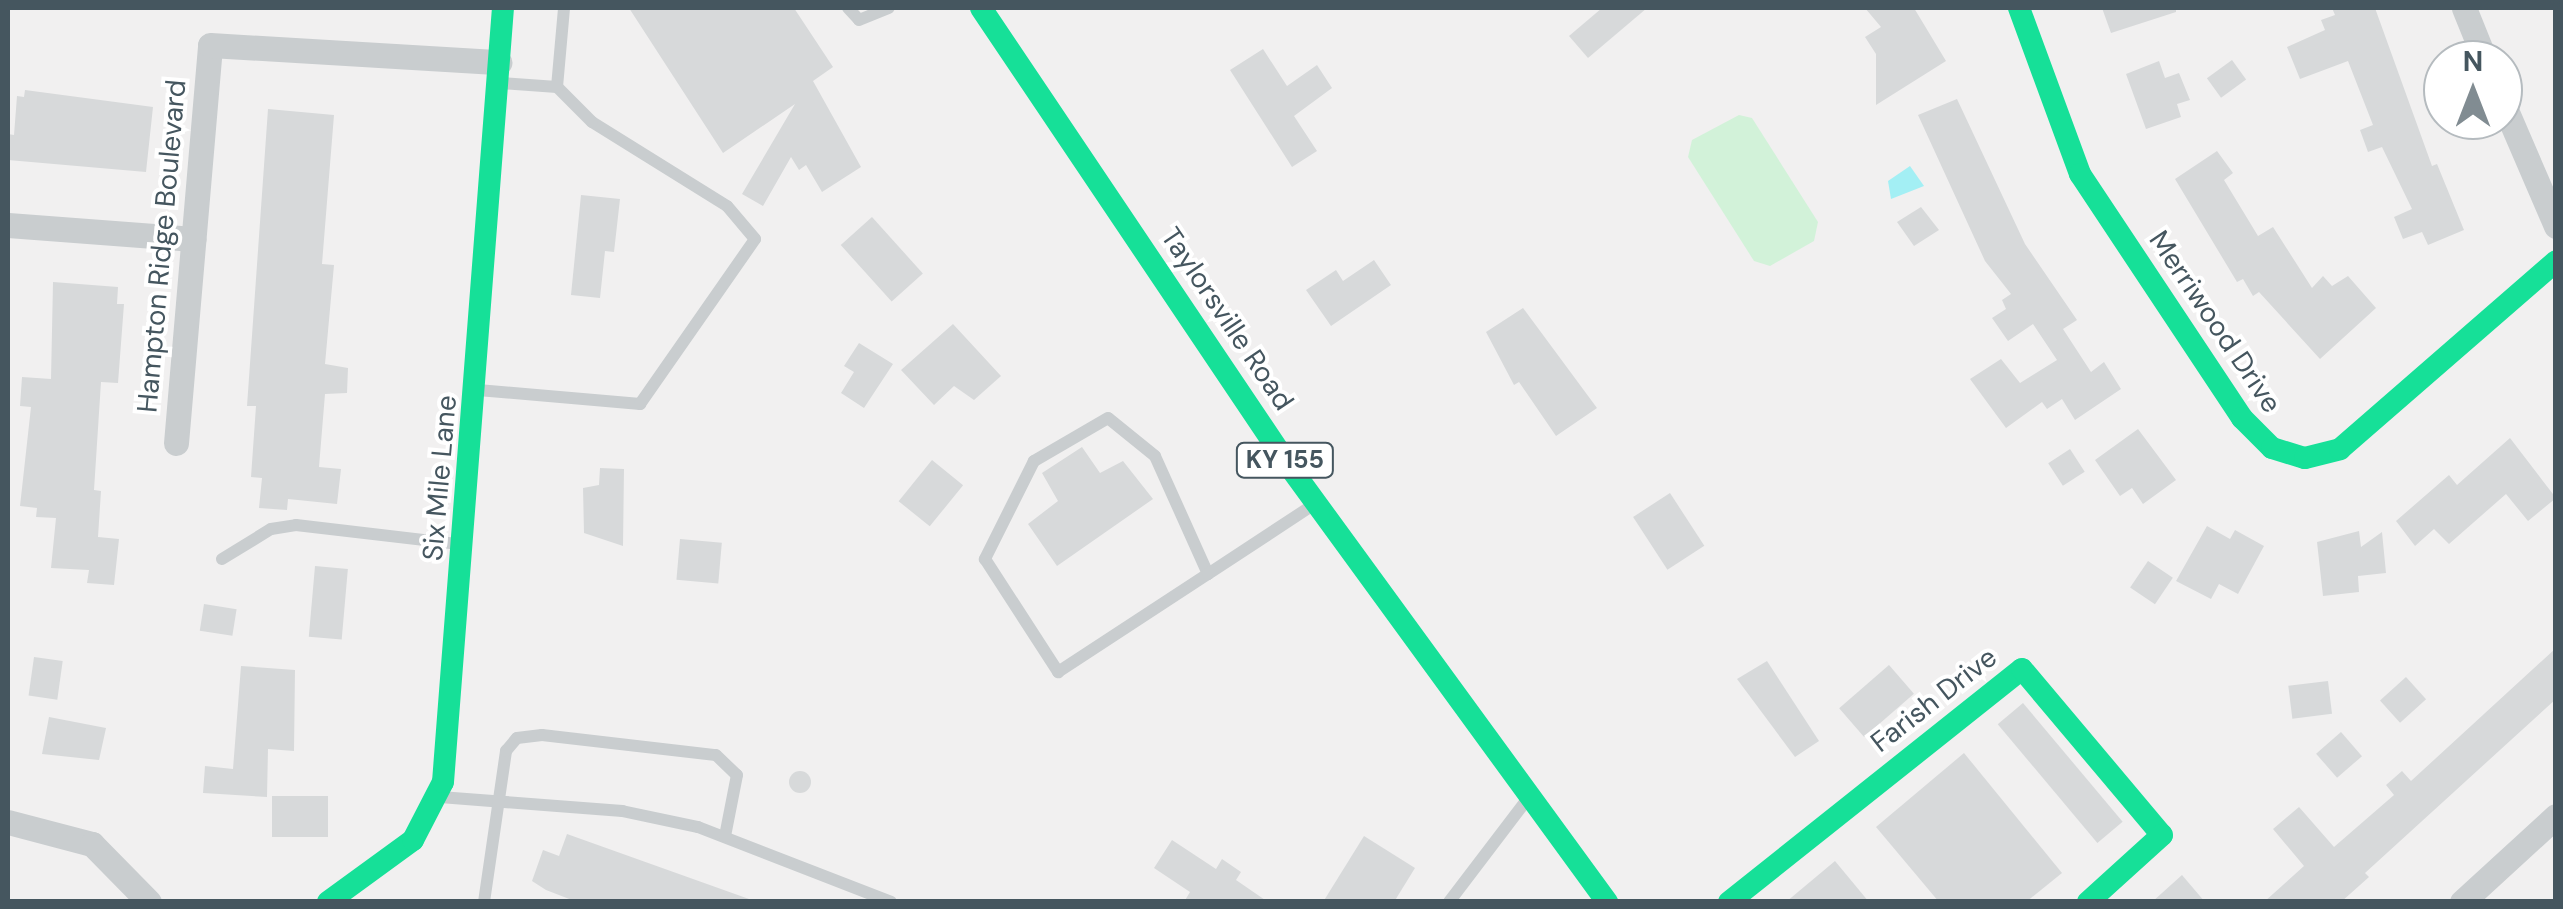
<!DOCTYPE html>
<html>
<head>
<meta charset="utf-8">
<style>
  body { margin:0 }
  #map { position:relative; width:2563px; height:909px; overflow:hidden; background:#f1f0f0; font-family:"DM Sans",sans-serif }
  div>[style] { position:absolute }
  .green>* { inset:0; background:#d2f2d9 }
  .water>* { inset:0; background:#a3eff4 }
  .building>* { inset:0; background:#d7d9da; transform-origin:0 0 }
  .round { border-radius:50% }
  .lane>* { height:12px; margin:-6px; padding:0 6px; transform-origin:6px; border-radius:6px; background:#c9cdcf }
  .street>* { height:25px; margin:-12.5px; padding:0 12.5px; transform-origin:12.5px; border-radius:12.5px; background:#c9cdcf }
  .fast>* { height:22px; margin:-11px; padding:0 11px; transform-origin:11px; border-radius:11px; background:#16e098 }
  span { translate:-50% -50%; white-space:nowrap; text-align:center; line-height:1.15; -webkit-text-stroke:8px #fff; paint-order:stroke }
  .shield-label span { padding:2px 8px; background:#fff; border:2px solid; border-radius:8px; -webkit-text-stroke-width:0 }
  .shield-label { font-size:25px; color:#45565f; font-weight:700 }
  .street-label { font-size:28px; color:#45565f }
  .frame { position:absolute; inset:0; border:10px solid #45565f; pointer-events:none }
  .north { position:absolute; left:2423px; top:40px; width:100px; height:100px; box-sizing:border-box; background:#fff; border:2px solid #b5bbbf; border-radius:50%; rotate:0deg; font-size:28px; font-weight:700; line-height:40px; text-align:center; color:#45565f }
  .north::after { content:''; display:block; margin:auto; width:35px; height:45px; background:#818c92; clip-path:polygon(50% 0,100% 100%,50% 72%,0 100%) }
</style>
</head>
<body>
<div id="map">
  <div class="green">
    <i style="clip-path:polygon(1739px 115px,1752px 118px,1818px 222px,1814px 241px,1770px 266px,1754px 261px,1688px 157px,1692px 140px)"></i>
  </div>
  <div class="water">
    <i style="clip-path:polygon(1910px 166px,1924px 186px,1891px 199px,1888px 181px)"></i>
  </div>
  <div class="building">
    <i style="clip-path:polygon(629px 8px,794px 8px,833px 67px,813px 81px,861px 167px,822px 192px,806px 165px,799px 170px,791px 157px,763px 206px,742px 194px,795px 104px,723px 153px)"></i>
    <i style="clip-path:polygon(1602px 8px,1647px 8px,1588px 58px,1569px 36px)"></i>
    <i style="clip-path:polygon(1865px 8px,1914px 8px,1946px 61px,1876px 105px,1876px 54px,1865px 37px,1881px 27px)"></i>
    <i style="clip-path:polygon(2102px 8px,2176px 8px,2176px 12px,2111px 33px)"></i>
    <i style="clip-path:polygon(2332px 8px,2375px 8px,2432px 166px,2437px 164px,2464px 230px,2428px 245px,2422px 232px,2403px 239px,2394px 217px,2412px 209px,2382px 147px,2368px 152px,2360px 130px,2373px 125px,2348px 61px,2300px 79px,2287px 47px,2325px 30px,2321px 20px,2335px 15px)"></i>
    <i style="clip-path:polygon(1263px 49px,1287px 86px,1317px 65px,1332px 88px,1294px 116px,1317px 151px,1292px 167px,1230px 70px)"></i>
    <i style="left:2232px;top:60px;width:24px;height:31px;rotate:54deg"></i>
    <i style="clip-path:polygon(2159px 61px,2165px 78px,2179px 73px,2190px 100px,2177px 104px,2181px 117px,2146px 129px,2126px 74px)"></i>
    <i style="clip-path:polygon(25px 90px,153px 107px,146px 172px,8px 160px,8px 134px,14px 135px,17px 96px,24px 97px)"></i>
    <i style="clip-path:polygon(1957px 99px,2025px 244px,2077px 320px,2063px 329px,2091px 372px,2104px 362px,2121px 389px,2075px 420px,2062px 399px,2047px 409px,2042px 402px,2006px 428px,1970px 379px,2001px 359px,2020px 383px,2057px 360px,2033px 324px,2008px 341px,1992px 318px,2006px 309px,2002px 300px,2011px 294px,1985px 261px,1918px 115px)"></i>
    <i style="clip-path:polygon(268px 109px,334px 115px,322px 264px,334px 265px,325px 364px,348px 368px,347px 393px,325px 394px,319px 467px,341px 469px,337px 504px,288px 499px,287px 510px,259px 508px,262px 478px,251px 477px,256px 406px,247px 406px)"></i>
    <i style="clip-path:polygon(2217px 151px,2233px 173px,2224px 180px,2258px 236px,2273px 227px,2312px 288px,2323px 276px,2332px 286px,2348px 276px,2376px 308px,2320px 359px,2259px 292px,2253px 296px,2243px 279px,2237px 282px,2175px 179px)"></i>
    <i style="clip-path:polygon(581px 195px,620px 199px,614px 252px,605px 251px,600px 298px,571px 295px)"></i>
    <i style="clip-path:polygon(1921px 207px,1939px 230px,1914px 246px,1897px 222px)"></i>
    <i style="left:872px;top:217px;width:76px;height:42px;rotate:48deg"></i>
    <i style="clip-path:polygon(1374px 260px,1391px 285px,1331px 326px,1306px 290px,1336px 270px,1343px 281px)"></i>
    <i style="clip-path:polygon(53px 282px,118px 287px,117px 304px,124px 304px,118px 383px,101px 382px,94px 490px,101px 491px,98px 537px,119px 539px,114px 585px,87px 583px,89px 570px,51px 568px,56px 518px,36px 517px,37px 508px,20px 506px,31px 407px,20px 406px,22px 377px,51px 379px)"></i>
    <i style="clip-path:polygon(1523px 308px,1597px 408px,1556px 436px,1519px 382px,1514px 385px,1486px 332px)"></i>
    <i style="clip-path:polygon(953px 324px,1001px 376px,974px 400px,954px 386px,934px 405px,901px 370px)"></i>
    <i style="clip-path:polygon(859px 343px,893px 364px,864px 408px,841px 393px,854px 372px,844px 366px)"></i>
    <i style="clip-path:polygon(2138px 429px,2176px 480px,2143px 504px,2132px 488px,2120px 496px,2095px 460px)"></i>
    <i style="clip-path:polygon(2510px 438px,2556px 498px,2528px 521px,2506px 494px,2449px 544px,2434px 529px,2415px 546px,2396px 521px,2449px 475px,2457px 485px)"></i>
    <i style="clip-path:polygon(1082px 447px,1100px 473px,1123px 461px,1153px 499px,1057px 566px,1028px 524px,1058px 501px,1042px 473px)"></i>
    <i style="left:2070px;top:449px;width:27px;height:26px;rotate:57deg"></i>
    <i style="left:932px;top:460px;width:40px;height:53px;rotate:39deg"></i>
    <i style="clip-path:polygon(600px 468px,624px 469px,623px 546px,584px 533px,583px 488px,599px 485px)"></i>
    <i style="left:1670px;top:493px;width:63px;height:44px;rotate:57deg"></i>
    <i style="clip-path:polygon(2207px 526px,2230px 539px,2235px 530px,2264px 546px,2238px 594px,2219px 584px,2211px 599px,2176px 581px)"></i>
    <i style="clip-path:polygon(2359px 531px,2361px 547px,2382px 532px,2386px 573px,2358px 576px,2359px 592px,2323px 596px,2317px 542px)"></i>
    <i style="left:680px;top:539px;width:42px;height:41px;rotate:5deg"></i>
    <i style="left:2148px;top:561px;width:30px;height:32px;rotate:34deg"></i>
    <i style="left:315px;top:566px;width:33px;height:71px;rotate:5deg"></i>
    <i style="left:204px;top:604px;width:33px;height:27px;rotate:9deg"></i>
    <i style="clip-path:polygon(2556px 648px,2556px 699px,2365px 873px,2369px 877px,2341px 902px,2264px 902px,2304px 866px,2273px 829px,2299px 807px,2334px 847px,2394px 795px,2386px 785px,2402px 771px,2411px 781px)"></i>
    <i style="left:34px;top:657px;width:29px;height:39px;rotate:8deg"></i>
    <i style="clip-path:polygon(1767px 661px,1819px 741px,1795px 757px,1737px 679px)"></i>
    <i style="left:1889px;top:665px;width:38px;height:66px;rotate:49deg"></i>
    <i style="clip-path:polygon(241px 666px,295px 670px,294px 751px,268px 749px,267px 797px,203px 793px,205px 766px,233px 769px)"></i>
    <i style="left:2406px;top:677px;width:30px;height:35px;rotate:48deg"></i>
    <i style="left:2328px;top:681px;width:33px;height:40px;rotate:83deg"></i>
    <i style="left:2023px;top:703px;width:155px;height:33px;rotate:50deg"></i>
    <i style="clip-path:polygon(49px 717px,106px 728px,99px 760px,42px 754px)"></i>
    <i style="left:2341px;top:732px;width:32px;height:33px;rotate:49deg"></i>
    <i style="clip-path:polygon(1964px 753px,2062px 873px,2026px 902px,1939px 902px,1876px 827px)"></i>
    <i class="round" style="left:789px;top:771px;width:22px;height:22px"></i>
    <i style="left:272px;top:796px;width:56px;height:41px"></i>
    <i style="clip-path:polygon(567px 834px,749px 899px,748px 902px,577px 902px,546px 890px,532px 881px,543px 850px,559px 856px)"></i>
    <i style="clip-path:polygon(1364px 836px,1415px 868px,1394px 902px,1323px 902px)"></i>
    <i style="clip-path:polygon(1172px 840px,1216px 869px,1222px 859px,1241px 872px,1236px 880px,1268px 902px,1184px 902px,1190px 892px,1154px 868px)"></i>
    <i style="clip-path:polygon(1835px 861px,1869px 902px,1786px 902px)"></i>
    <i style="clip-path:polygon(2182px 875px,2205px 902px,2152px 902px)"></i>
  </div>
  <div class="lane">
    <i style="left:848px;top:8px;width:16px;rotate:47deg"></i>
    <i style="left:859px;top:20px;width:32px;rotate:-22deg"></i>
    <i style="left:557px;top:87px;width:79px;rotate:-84.9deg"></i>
    <i style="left:478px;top:390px;width:163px;rotate:4.9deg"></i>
    <i style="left:640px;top:404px;width:201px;rotate:-55.1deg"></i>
    <i style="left:755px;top:239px;width:43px;rotate:-130.3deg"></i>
    <i style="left:727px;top:206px;width:159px;rotate:-148.1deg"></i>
    <i style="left:592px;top:122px;width:49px;rotate:-135deg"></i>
    <i style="left:557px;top:87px;width:56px;rotate:-175.9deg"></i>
    <i style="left:222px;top:559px;width:57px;rotate:-31.5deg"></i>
    <i style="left:271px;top:529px;width:25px;rotate:-9deg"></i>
    <i style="left:296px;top:525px;width:162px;rotate:6.7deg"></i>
    <i style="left:1208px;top:574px;width:129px;rotate:-114.2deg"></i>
    <i style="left:1155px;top:456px;width:60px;rotate:-141deg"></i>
    <i style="left:1108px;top:418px;width:86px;rotate:149.8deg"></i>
    <i style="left:1034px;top:461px;width:110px;rotate:116.6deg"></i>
    <i style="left:985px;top:559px;width:135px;rotate:57.1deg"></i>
    <i style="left:1058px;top:672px;width:179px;rotate:-33.2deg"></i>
    <i style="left:1208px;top:574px;width:126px;rotate:-33.3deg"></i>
    <i style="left:440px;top:797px;width:183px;rotate:4.4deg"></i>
    <i style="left:622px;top:811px;width:78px;rotate:11.9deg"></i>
    <i style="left:698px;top:827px;width:207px;rotate:21.2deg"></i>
    <i style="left:484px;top:902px;width:153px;rotate:-81.7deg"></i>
    <i style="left:506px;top:751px;width:17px;rotate:-50deg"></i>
    <i style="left:517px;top:738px;width:25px;rotate:-7deg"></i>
    <i style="left:542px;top:735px;width:175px;rotate:6.6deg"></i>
    <i style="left:716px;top:755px;width:29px;rotate:44deg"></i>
    <i style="left:737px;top:775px;width:62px;rotate:101.1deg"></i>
    <i style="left:1449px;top:902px;width:127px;rotate:-52.7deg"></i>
  </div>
  <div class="street">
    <i style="left:2464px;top:8px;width:56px;rotate:68deg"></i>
    <i style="left:2503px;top:103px;width:134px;rotate:66.7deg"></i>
    <i style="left:8px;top:225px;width:186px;rotate:4.3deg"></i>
    <i style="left:176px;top:443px;width:399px;rotate:-85.1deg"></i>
    <i style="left:210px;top:45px;width:290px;rotate:3.4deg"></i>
    <i style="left:8px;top:822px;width:87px;rotate:14.7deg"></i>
    <i style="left:92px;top:844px;width:81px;rotate:45.5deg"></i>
    <i style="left:2462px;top:902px;width:127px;rotate:-42.5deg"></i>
  </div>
  <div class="fast">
    <i style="left:981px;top:8px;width:552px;rotate:56.08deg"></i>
    <i style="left:1289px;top:466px;width:540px;rotate:53.89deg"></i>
    <i style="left:2019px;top:8px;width:177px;rotate:69.8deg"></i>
    <i style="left:2080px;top:174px;width:293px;rotate:56.4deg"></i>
    <i style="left:2242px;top:418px;width:42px;rotate:45deg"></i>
    <i style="left:2272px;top:448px;width:34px;rotate:17deg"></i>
    <i style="left:2305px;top:458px;width:36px;rotate:-14deg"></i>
    <i style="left:2340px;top:449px;width:286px;rotate:-41deg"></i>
    <i style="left:328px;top:902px;width:105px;rotate:-36.1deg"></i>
    <i style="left:413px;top:840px;width:65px;rotate:-62.7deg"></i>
    <i style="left:443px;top:782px;width:776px;rotate:-85.57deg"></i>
    <i style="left:1729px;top:902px;width:374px;rotate:-38.5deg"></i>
    <i style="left:2022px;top:669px;width:217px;rotate:49.9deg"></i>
    <i style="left:2162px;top:835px;width:100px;rotate:137.8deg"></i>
  </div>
  <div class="shield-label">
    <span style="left:1285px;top:460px">KY 155</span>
  </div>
  <div class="street-label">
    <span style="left:162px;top:246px;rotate:-85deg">Hampton Ridge Boulevard</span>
    <span style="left:1227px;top:319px;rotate:56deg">Taylorsville Road</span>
    <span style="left:2215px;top:322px;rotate:56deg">Merriwood Drive</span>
    <span style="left:440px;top:478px;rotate:-85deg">Six Mile Lane</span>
    <span style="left:1934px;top:700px;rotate:-38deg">Farish Drive</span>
  </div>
  <div class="frame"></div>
  <div class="north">N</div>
</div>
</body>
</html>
